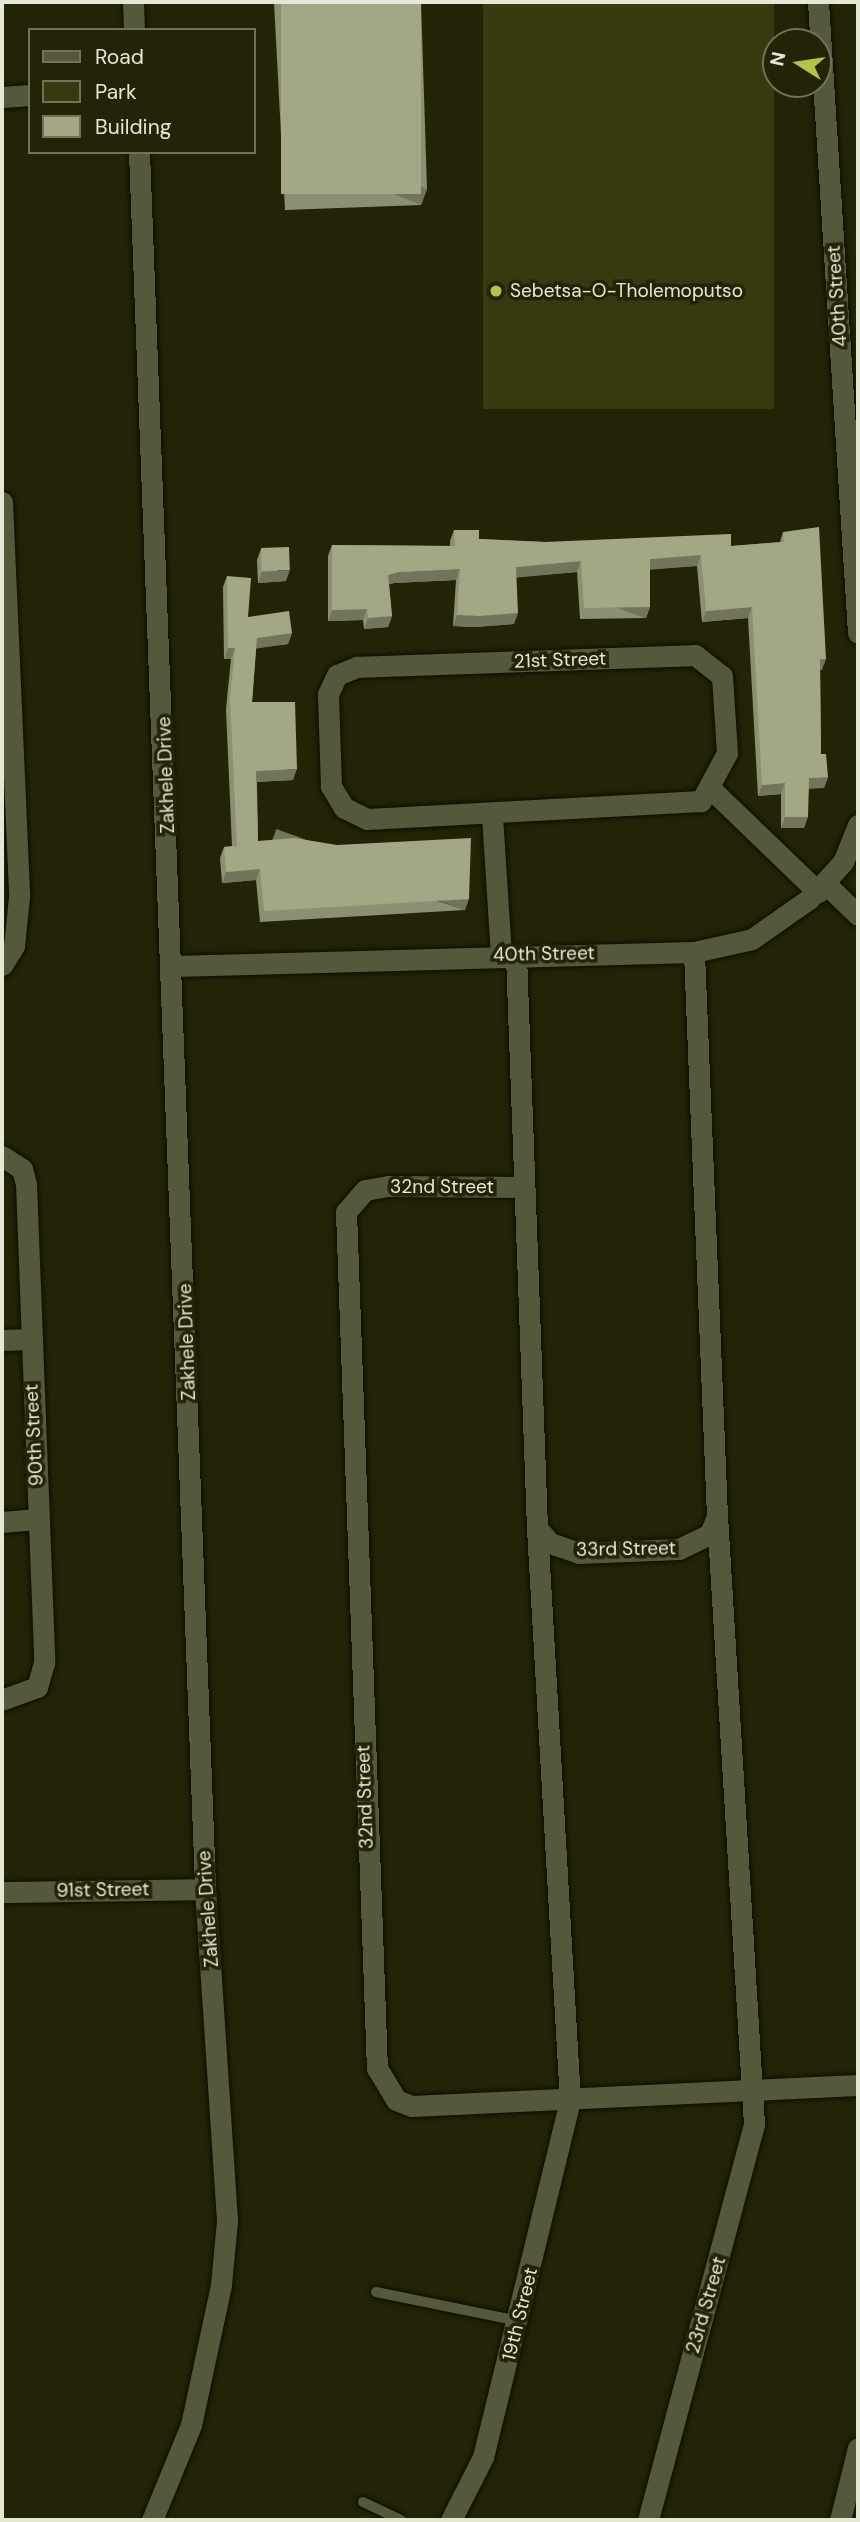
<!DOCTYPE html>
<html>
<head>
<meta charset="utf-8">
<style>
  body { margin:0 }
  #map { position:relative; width:860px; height:2522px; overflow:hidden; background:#222405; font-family:"DM Sans",sans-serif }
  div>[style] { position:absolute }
  .green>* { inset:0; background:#373a0e; transform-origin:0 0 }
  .roads { filter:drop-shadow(0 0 2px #0c0d00) drop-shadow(0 0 2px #0c0d00) }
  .lane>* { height:10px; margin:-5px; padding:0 5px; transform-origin:5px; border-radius:5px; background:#565939 }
  .street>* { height:21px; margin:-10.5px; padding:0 10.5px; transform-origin:10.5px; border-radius:10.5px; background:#565939 }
  .secondary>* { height:21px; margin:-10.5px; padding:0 10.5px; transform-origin:10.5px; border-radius:10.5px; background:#565939 }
  .wall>* { inset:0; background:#8c9072 }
  .shaded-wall>* { inset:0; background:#72755c; transform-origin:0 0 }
  .building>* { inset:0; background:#a3a784; transform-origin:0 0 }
  .dots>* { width:19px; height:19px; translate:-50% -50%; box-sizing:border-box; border:4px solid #222405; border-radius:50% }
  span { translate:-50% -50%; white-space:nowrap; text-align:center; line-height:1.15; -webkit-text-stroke:7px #222405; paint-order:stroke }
  .poi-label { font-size:19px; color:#e6e8d6 }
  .left { translate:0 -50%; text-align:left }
  .street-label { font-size:19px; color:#e6e8d6 }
  .frame { position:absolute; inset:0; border:4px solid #e6e8d6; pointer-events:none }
  .legend { position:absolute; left:28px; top:28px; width:228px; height:126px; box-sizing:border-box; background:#222405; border:2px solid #707259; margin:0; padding:9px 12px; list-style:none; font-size:21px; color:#e6e8d6 }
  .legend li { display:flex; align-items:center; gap:14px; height:35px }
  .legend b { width:35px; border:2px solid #707259 }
  .north { position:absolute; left:762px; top:28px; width:70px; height:70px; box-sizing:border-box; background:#222405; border:2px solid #707259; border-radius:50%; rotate:282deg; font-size:19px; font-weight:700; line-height:28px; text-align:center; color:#e6e8d6 }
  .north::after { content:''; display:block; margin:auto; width:24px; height:32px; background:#b8c147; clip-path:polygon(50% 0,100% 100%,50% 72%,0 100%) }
</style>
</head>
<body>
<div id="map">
  <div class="green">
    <i style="left:483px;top:2px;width:291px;height:407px"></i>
  </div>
  <div class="roads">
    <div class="lane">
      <i style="left:376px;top:2292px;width:145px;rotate:11.5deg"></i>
      <i style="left:363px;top:2502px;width:42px;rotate:25.3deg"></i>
    </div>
    <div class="street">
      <i style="left:818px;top:2px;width:632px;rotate:86.37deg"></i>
      <i style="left:2px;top:97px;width:28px;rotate:-4deg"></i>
      <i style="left:2px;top:502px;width:395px;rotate:87.5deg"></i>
      <i style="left:19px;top:897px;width:49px;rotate:95.8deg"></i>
      <i style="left:14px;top:946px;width:22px;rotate:122deg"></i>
      <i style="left:695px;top:655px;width:34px;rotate:38deg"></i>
      <i style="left:722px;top:676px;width:77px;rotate:86.3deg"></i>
      <i style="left:727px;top:753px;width:55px;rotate:118.4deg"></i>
      <i style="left:701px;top:801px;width:334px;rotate:176.9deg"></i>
      <i style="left:367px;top:819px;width:25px;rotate:-154deg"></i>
      <i style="left:344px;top:808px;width:26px;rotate:-121deg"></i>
      <i style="left:331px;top:786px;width:92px;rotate:-91.9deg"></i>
      <i style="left:328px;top:694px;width:21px;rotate:-65deg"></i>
      <i style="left:337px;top:675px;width:22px;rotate:-22deg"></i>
      <i style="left:357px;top:667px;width:338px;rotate:-2deg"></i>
      <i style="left:711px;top:789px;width:149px;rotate:43.9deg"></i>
      <i style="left:492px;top:816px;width:139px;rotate:86.3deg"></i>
      <i style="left:827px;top:885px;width:43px;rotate:44.1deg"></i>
      <i style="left:174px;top:966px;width:520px;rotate:-1.54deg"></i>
      <i style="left:694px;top:952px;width:59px;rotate:-12.6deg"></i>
      <i style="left:752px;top:939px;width:70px;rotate:-35.1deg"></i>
      <i style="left:809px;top:899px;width:50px;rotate:-47.4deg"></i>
      <i style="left:843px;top:862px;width:40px;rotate:-68deg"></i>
      <i style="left:2px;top:1156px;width:24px;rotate:33deg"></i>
      <i style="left:22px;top:1169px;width:16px;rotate:75deg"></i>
      <i style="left:26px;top:1184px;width:479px;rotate:87.8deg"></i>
      <i style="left:44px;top:1663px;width:25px;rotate:106deg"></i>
      <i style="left:37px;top:1687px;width:37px;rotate:160deg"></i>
      <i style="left:523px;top:1187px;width:135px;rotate:-179.6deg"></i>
      <i style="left:388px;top:1186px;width:23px;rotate:170deg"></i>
      <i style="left:365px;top:1190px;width:29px;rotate:131deg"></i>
      <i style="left:346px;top:1212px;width:857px;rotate:87.93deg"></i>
      <i style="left:377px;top:2068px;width:37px;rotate:59deg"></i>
      <i style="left:396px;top:2100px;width:17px;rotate:21deg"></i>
      <i style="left:412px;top:2106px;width:446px;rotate:-2.7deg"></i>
      <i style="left:2px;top:1340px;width:27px;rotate:-2deg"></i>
      <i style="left:2px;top:1522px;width:36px;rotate:-5deg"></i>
      <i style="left:537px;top:1528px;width:20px;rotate:49deg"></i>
      <i style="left:550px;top:1543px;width:31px;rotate:19deg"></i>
      <i style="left:579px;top:1553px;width:100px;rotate:-2.3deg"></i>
      <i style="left:679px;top:1549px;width:34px;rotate:-26deg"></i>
      <i style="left:710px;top:1534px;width:19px;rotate:-69deg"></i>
      <i style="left:2px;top:1892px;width:203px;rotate:-0.8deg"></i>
      <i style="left:451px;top:2520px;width:71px;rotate:-63.1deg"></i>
      <i style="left:483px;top:2457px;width:366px;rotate:-76.3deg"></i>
      <i style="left:570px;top:2101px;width:574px;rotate:-93.3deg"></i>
      <i style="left:537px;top:1528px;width:573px;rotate:-92.1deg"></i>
      <i style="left:648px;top:2520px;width:410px;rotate:-75deg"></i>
      <i style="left:754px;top:2124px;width:609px;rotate:-93.48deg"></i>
      <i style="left:717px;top:1516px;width:564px;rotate:-92.34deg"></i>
      <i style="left:840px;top:2520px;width:74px;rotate:-76deg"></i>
    </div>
    <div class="secondary">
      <i style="left:133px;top:2px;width:28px;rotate:88deg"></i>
      <i style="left:139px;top:152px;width:1738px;rotate:87.82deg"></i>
      <i style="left:205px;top:1889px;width:333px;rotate:86.2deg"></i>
      <i style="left:227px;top:2221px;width:64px;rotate:95.4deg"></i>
      <i style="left:221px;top:2285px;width:143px;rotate:102.1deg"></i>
      <i style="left:191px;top:2425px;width:103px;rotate:112.3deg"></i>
    </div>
  </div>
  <div class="wall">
    <i style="clip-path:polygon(274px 2px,421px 2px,427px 189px,421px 205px,285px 210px)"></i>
    <i style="clip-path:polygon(454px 530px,479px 539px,545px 542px,731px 546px,780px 542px,783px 532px,822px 670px,820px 670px,821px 754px,828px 777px,824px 788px,809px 788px,804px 828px,781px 828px,781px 794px,758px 796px,748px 618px,702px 622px,697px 566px,650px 569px,650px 607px,646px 618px,580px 619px,577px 572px,516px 577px,514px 624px,475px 627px,453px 626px,456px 580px,394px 583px,389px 584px,392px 616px,388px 627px,364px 629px,363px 620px,328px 621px,328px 556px,332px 545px,450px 546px,450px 541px)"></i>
    <i style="clip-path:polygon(261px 549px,286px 581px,258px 583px,257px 560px)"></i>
    <i style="clip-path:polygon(227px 576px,248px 617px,292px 633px,288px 644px,256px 648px,252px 702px,293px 780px,257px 782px,258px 841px,465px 910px,260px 922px,256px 880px,222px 883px,220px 858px,224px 847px,232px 846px,226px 709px,231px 659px,224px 659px,223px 587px)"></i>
  </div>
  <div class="shaded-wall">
    <i style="left:427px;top:189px;width:17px;height:136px;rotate:111deg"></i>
    <i style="clip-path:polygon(701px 555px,697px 566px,646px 570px,650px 559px)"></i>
    <i style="clip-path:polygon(581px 561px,577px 572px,512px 578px,516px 567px)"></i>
    <i style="clip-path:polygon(460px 569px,456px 580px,394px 583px,384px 586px,388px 575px,398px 572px)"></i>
    <i style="clip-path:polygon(290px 570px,286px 581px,258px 583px,262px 572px)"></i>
    <i style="left:650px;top:607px;width:12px;height:66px;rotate:110deg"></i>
    <i style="clip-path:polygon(752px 607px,748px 618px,702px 622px,706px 611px)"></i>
    <i style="clip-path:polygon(367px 609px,363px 620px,328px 621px,332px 610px)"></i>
    <i style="clip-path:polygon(518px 613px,514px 624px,475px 627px,453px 626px,457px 615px)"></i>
    <i style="clip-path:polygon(392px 616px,388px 627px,364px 629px,368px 618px)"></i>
    <i style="clip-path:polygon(292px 633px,288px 644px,253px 649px,257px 638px)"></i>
    <i style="clip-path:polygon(228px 648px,235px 648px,231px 659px,224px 659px)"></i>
    <i style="clip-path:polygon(820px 659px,826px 659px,822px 670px,816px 670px)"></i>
    <i style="clip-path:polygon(297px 769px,293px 780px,252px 782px,256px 771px)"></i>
    <i style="clip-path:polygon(828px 777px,824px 788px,805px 789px,809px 778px)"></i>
    <i style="clip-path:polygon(785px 783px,781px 794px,758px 796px,762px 785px)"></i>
    <i style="clip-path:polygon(785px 817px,808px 817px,804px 828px,781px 828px)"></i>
    <i style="clip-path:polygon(260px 869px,256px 880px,222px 883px,226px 872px)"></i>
    <i style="left:469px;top:899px;width:12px;height:205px;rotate:110deg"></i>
  </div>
  <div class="building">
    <i style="left:281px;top:2px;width:140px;height:192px"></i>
    <i style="clip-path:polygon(819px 527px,826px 659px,820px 659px,821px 754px,826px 754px,828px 777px,809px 778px,808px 817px,785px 817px,785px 783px,762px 785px,752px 607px,706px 611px,701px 555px,650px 559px,650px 607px,584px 608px,581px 561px,516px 567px,518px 613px,479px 616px,457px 615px,460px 569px,398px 572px,388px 575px,392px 616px,368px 618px,367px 609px,332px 610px,332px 545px,455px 546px,454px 530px,479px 530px,479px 539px,545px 542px,731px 534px,731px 546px,784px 542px,783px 532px)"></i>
    <i style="left:289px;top:547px;width:23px;height:28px;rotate:88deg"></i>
    <i style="clip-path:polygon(227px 576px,251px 578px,248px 617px,289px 611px,292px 633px,257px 638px,252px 702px,295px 702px,297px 769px,256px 771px,258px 841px,294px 838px,337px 845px,471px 838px,469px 899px,264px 911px,260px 869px,226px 872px,224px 847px,237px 846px,230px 698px,235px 648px,228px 648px)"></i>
  </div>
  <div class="dots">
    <i style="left:496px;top:291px;background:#b8c147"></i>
  </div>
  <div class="poi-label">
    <span class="left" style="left:510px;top:291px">Sebetsa-O-Tholemoputso</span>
  </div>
  <div class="street-label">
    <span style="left:837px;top:296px;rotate:-94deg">40th Street</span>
    <span style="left:560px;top:660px;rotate:-2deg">21st Street</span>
    <span style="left:166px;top:775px;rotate:-92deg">Zakhele Drive</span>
    <span style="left:544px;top:954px;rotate:-1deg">40th Street</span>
    <span style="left:442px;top:1187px">32nd Street</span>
    <span style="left:187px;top:1342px;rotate:-92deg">Zakhele Drive</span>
    <span style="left:34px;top:1435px;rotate:-93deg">90th Street</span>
    <span style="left:626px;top:1549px;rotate:-1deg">33rd Street</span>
    <span style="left:365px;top:1797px;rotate:-92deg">32nd Street</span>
    <span style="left:103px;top:1890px;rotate:-1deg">91st Street</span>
    <span style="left:208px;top:1909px;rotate:-94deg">Zakhele Drive</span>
    <span style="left:706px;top:2305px;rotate:-74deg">23rd Street</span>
    <span style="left:520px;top:2314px;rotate:-76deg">19th Street</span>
  </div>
  <div class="frame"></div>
  <ul class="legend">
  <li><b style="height:9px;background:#565939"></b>Road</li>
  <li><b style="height:19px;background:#373a0e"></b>Park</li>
  <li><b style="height:19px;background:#a3a784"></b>Building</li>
  </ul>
  <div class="north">N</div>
</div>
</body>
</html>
